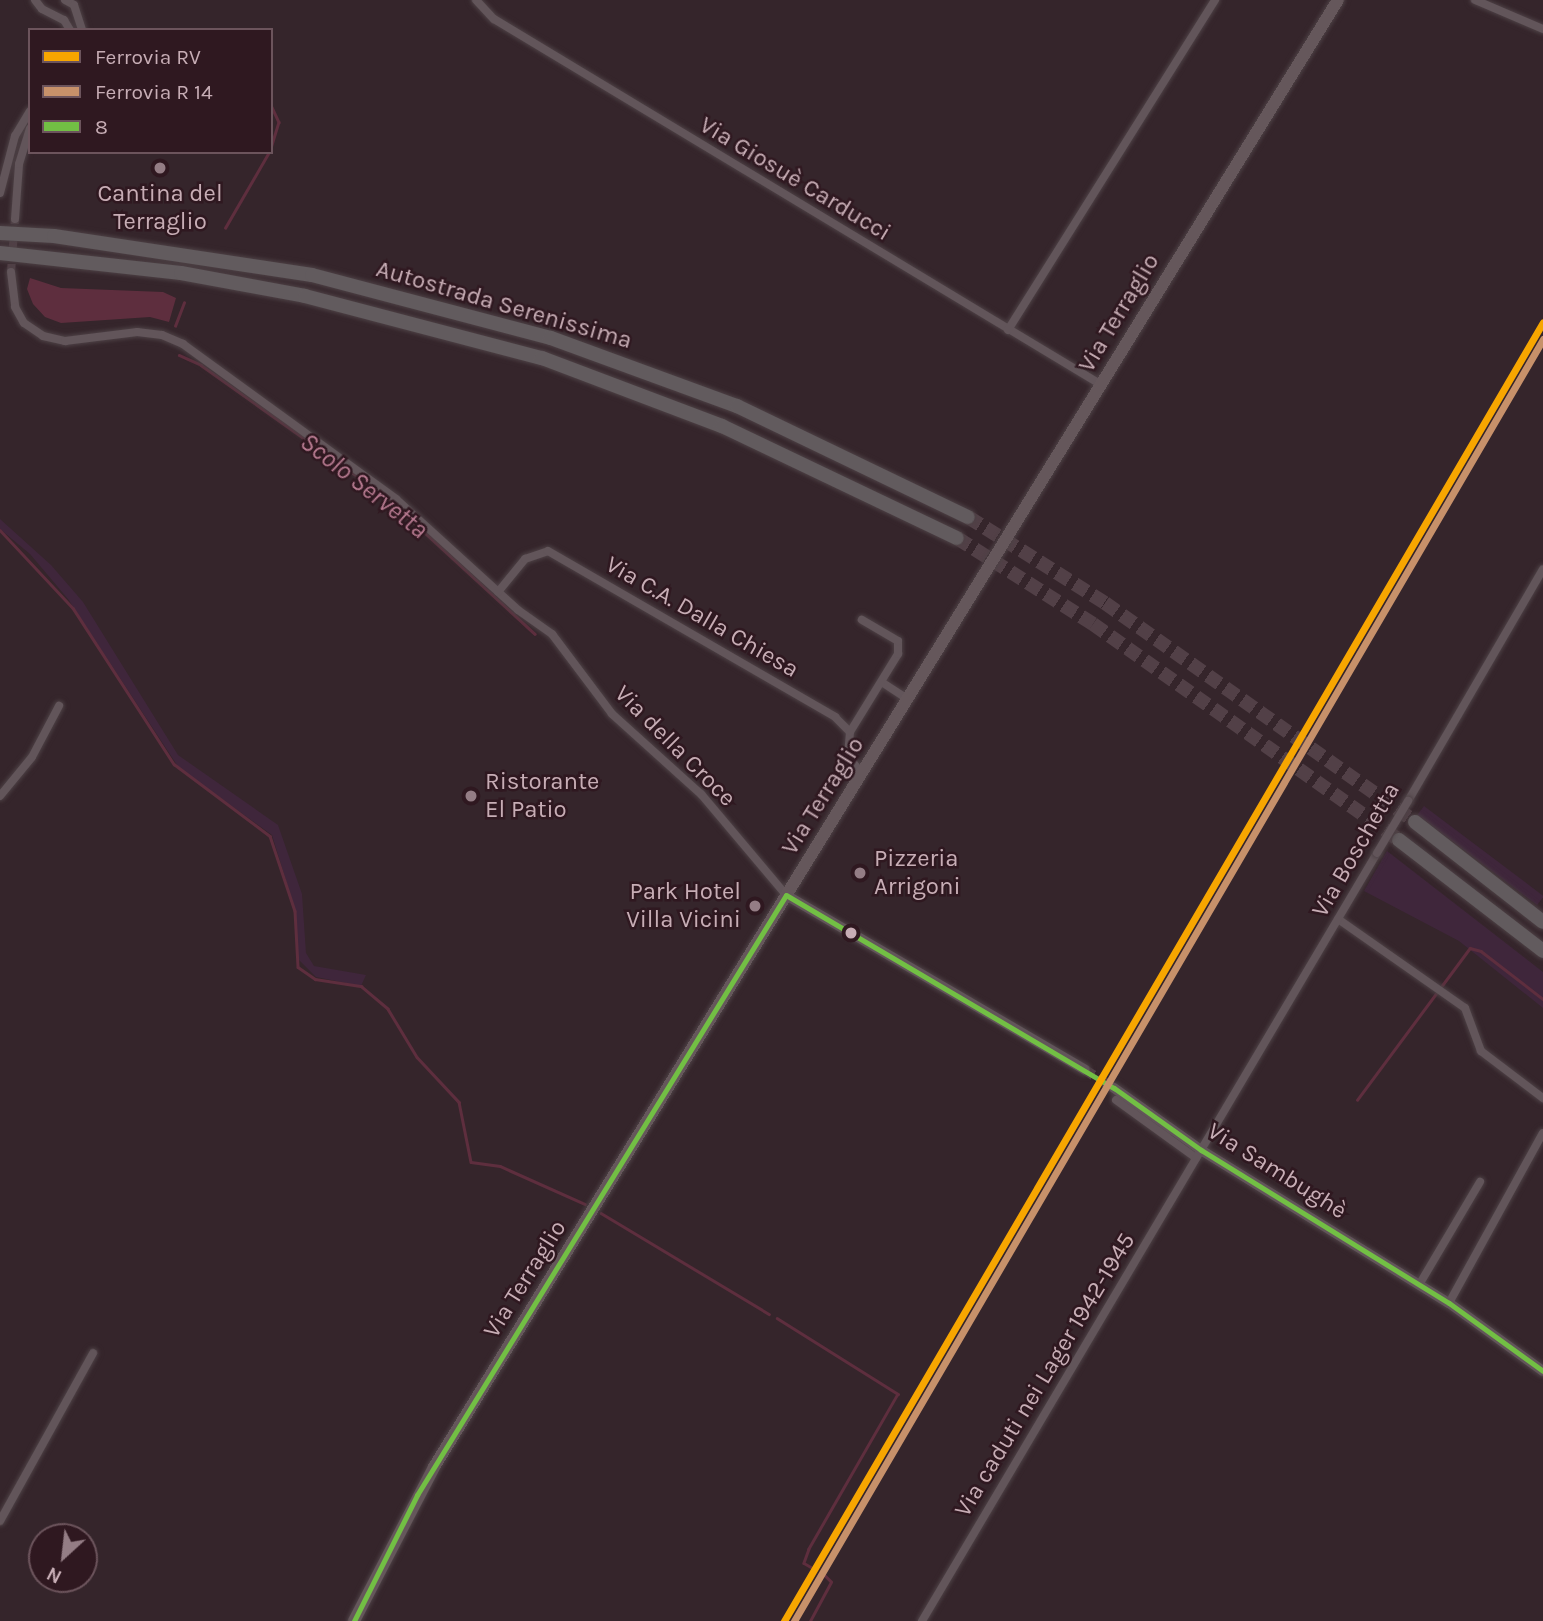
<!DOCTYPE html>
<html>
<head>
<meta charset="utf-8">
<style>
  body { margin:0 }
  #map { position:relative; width:1543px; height:1621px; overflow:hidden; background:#35252b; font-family:Karla,sans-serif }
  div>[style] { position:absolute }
  .green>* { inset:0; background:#3f263b; transform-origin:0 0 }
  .water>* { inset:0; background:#5e2e3e }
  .stream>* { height:2.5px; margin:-1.25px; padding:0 1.25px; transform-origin:1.25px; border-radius:1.25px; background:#5e2e3e }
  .minor-tunnel>* { height:8px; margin-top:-4px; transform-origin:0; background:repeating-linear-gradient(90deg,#524047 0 8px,transparent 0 12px) }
  .tertiary-tunnel>* { height:10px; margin-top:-5px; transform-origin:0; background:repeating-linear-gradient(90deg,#524047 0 10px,transparent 0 15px) }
  .motorway-tunnel>* { height:14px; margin-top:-7px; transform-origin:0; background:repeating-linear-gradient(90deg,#524047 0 14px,transparent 0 21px) }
  .roads { filter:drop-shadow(0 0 2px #4d4145) drop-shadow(0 0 2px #4d4145) }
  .minor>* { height:8px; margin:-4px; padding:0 4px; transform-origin:4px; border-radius:4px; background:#62555a }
  .tertiary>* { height:10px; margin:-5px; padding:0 5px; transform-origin:5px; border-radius:5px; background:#62555a }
  .primary>* { height:12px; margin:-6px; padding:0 6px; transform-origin:6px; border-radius:6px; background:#65575b }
  .motorway>* { height:14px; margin:-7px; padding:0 7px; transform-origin:7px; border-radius:7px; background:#625b5e }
  .bridges { filter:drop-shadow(0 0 2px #4d4145) drop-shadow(0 0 2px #4d4145) }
  .minor-bridge>* { height:8px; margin:-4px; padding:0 4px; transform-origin:4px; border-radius:4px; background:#62555a }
  .bus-1>* { height:5px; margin:-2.5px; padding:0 2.5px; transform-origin:2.5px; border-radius:2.5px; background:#72bf44 }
  .rail-1>* { height:7px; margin:-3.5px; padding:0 3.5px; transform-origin:3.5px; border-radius:3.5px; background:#f7a600 }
  .rail-2>* { height:7px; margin:-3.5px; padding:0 3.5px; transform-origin:3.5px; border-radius:3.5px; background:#c7916a }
  .dots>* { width:19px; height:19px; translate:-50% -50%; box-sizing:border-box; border:4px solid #2f1820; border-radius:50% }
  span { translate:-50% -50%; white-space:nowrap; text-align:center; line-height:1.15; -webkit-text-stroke:5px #2f1820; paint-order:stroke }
  .street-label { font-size:24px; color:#c7adb5 }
  .poi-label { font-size:24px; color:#c7adb5 }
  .left { translate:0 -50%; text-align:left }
  .right { translate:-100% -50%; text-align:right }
  .water-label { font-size:26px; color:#b77a90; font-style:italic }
  .legend { position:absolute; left:28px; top:28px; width:245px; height:126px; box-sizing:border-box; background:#2f1820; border:2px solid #6c545c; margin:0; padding:9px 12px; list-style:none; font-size:21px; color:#c7adb5 }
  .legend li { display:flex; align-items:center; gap:14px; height:35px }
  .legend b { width:35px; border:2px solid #6c545c }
  .north { position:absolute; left:28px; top:1523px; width:70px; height:70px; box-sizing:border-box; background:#2f1820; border:2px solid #6c545c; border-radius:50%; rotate:207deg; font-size:19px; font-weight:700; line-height:28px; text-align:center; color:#c7adb5 }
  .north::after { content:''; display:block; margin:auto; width:24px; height:32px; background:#947d85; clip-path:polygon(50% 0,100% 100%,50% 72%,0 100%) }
</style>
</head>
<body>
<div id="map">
  <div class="green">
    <i style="clip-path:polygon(0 519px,51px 565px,83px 602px,178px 755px,278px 825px,302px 894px,306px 953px,314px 966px,366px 975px,361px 986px,316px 977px,296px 957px,296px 913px,272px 835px,179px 768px,68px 599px,30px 554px,0 529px)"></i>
    <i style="left:1424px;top:806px;width:150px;height:11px;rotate:37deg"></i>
    <i style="clip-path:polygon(1387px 851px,1543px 972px,1543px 1008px,1459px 941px,1364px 891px)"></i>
  </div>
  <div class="water">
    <i style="clip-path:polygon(30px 278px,61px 288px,163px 292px,176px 298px,169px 322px,150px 317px,61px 323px,45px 317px,33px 304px,27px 289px)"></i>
  </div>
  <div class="stream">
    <i style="left:271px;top:105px;width:19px;rotate:65deg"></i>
    <i style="left:279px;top:122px;width:27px;rotate:107deg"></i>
    <i style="left:225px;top:228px;width:88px;rotate:-59.9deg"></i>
    <i style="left:175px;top:326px;width:25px;rotate:-69deg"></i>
    <i style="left:179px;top:355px;width:24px;rotate:24deg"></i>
    <i style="left:201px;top:365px;width:224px;rotate:35.4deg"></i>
    <i style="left:384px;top:495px;width:205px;rotate:42.6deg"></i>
    <i style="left:0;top:530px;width:107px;rotate:46.9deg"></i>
    <i style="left:73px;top:608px;width:186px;rotate:57.1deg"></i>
    <i style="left:174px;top:764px;width:120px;rotate:36.9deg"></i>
    <i style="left:270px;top:836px;width:79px;rotate:71.6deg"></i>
    <i style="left:295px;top:911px;width:56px;rotate:86.9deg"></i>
    <i style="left:298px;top:967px;width:21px;rotate:35deg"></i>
    <i style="left:315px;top:979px;width:47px;rotate:8.7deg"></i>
    <i style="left:361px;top:986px;width:35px;rotate:40deg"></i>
    <i style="left:388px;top:1009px;width:56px;rotate:58.9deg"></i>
    <i style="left:417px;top:1057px;width:62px;rotate:47deg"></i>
    <i style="left:459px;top:1102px;width:61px;rotate:78.7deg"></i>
    <i style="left:471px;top:1162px;width:29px;rotate:8deg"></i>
    <i style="left:500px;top:1166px;width:93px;rotate:24.1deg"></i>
    <i style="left:1357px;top:1100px;width:189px;rotate:-53.4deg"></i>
    <i style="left:1470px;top:948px;width:11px;rotate:15deg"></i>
    <i style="left:1481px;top:951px;width:78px;rotate:37.7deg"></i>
    <i style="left:601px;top:1213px;width:196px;rotate:31deg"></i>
    <i style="left:777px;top:1318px;width:143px;rotate:32.1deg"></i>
    <i style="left:898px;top:1394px;width:179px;rotate:119.9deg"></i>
    <i style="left:809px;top:1549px;width:15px;rotate:110deg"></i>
    <i style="left:804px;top:1563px;width:8px;rotate:30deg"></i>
    <i style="left:810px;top:1621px;width:44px;rotate:-61.7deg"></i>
    <i style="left:831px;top:1582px;width:11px;rotate:-135deg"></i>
  </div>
  <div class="minor-tunnel">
    <i style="left:11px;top:272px;width:53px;rotate:-85.7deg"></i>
  </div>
  <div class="tertiary-tunnel">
    <i style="left:1085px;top:1070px;width:34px;rotate:32deg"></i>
  </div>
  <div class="motorway-tunnel">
    <i style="left:968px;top:517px;width:162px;rotate:32.1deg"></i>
    <i style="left:1105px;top:603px;width:380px;rotate:35.2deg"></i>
    <i style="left:957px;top:538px;width:161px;rotate:32.3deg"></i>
    <i style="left:1093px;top:624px;width:375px;rotate:35.2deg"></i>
  </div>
  <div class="roads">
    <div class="minor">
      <i style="left:35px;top:0;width:11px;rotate:52deg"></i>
      <i style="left:42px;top:9px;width:25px;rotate:27deg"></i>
      <i style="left:64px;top:20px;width:12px;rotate:59deg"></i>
      <i style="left:65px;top:0;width:10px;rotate:29deg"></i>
      <i style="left:74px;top:5px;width:26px;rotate:72deg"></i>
      <i style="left:476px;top:0;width:26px;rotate:47deg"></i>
      <i style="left:494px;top:19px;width:707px;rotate:31.06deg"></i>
      <i style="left:1475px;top:0;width:74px;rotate:23.1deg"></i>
      <i style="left:0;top:193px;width:59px;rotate:-75.3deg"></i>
      <i style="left:15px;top:136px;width:29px;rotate:-59deg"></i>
      <i style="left:15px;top:219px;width:55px;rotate:-85.8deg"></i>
      <i style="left:19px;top:164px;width:37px;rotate:-73deg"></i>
      <i style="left:11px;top:272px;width:35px;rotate:83deg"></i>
      <i style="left:15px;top:307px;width:18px;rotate:61deg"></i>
      <i style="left:24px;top:323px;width:23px;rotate:34deg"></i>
      <i style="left:43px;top:336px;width:23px;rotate:13deg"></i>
      <i style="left:65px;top:341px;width:73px;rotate:-7.1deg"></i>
      <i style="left:137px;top:332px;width:25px;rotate:7deg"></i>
      <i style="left:162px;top:335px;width:23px;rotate:23deg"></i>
      <i style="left:183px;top:344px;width:263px;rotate:36deg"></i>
      <i style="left:396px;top:499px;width:165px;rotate:42.3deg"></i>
      <i style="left:518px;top:610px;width:42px;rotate:35.2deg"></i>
      <i style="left:552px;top:634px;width:100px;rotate:53.1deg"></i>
      <i style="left:612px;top:714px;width:120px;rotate:42deg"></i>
      <i style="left:701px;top:794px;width:132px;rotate:49.9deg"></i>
      <i style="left:1008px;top:330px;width:390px;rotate:-57.9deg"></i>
      <i style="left:498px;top:592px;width:43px;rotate:-50.7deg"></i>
      <i style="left:525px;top:559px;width:24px;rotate:-19deg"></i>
      <i style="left:548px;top:551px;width:332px;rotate:30deg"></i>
      <i style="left:835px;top:717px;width:21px;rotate:45deg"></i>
      <i style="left:850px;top:732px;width:24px;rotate:95deg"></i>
      <i style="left:848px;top:756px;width:23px;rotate:52deg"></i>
      <i style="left:883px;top:683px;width:30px;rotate:33deg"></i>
      <i style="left:850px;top:732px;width:92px;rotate:-58.4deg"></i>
      <i style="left:898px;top:654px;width:13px;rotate:-90deg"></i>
      <i style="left:898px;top:641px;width:42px;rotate:-149.7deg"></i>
      <i style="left:0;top:796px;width:50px;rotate:-50.6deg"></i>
      <i style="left:32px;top:757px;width:58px;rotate:-62.1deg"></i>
      <i style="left:1408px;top:801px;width:268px;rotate:-59.8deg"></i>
      <i style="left:1338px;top:919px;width:155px;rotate:35deg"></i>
      <i style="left:1465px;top:1008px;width:46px;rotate:69.6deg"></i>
      <i style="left:1481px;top:1051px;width:78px;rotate:37.2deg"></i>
      <i style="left:1116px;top:1100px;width:99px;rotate:35.9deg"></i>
      <i style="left:1419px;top:1285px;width:120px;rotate:-59.4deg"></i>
      <i style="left:1449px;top:1303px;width:194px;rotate:-61.1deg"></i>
      <i style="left:0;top:1521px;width:192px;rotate:-61deg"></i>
      <i style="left:922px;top:1621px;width:893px;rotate:-59.36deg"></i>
    </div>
    <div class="tertiary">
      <i style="left:786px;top:895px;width:346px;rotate:30.3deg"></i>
      <i style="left:1114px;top:1088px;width:107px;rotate:35.5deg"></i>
      <i style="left:1201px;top:1150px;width:291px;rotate:31.7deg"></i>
      <i style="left:1449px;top:1303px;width:116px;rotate:35.9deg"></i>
    </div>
    <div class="primary">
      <i style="left:354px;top:1621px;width:174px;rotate:-62.5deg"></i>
      <i style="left:434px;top:1467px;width:1723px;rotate:-58.36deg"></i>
    </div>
    <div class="motorway">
      <i style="left:0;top:233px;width:54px;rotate:3.2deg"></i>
      <i style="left:54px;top:236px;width:261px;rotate:8.6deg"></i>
      <i style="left:312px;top:275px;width:247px;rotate:14.8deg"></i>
      <i style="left:551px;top:338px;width:198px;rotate:20.1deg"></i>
      <i style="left:737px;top:406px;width:256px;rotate:25.7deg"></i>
      <i style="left:0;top:253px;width:182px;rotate:6.3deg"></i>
      <i style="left:181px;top:273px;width:126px;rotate:10.5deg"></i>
      <i style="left:305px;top:296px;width:245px;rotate:14.7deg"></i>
      <i style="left:542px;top:358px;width:192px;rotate:20.7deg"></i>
      <i style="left:722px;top:426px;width:260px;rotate:25.5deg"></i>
      <i style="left:1415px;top:822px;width:162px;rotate:38deg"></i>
      <i style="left:1399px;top:840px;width:182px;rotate:37.6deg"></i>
    </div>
  </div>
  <div class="bridges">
    <div class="minor-bridge">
      <i style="left:1377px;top:853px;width:61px;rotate:-59.2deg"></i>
    </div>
  </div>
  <div class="bus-1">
    <i style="left:354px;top:1621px;width:141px;rotate:-63.4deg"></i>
    <i style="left:417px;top:1495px;width:704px;rotate:-58.41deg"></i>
    <i style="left:786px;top:895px;width:381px;rotate:30.5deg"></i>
    <i style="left:1114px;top:1088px;width:107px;rotate:35.5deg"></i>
    <i style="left:1201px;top:1150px;width:291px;rotate:31.7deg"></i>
    <i style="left:1449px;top:1303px;width:116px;rotate:35.9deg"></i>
  </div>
  <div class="rail-1">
    <i style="left:784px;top:1621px;width:1504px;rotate:-59.7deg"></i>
  </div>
  <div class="rail-2">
    <i style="left:794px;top:1621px;width:1485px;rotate:-59.7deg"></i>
  </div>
  <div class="dots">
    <i style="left:160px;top:168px;background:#947d85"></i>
    <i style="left:471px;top:796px;background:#947d85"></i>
    <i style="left:860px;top:873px;background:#947d85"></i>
    <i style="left:755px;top:906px;background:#947d85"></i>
    <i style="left:851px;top:933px;background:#c7adb5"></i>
  </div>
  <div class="street-label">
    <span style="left:795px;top:179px;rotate:31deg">Via Giosuè Carducci</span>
    <span style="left:504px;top:305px;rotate:16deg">Autostrada Serenissima</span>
    <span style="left:1119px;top:313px;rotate:-59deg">Via Terraglio</span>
    <span style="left:702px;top:617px;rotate:30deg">Via C.A. Dalla Chiesa</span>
    <span style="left:675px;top:746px;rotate:45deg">Via della Croce</span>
    <span style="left:823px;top:796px;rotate:-58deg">Via Terraglio</span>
    <span style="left:1356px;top:850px;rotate:-60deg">Via Boschetta</span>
    <span style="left:1277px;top:1171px;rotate:32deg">Via Sambughè</span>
    <span style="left:525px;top:1279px;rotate:-58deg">Via Terraglio</span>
    <span style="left:1045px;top:1375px;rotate:-59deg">Via caduti nei Lager 1942-1945</span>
  </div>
  <div class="poi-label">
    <span style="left:160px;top:208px">Cantina del<br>Terraglio</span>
    <span class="left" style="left:485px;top:796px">Ristorante<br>El Patio</span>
    <span class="left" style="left:874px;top:873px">Pizzeria<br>Arrigoni</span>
    <span class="right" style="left:741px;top:906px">Park Hotel<br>Villa Vicini</span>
  </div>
  <div class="water-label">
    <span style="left:364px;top:486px;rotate:38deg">Scolo Servetta</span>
  </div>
  <ul class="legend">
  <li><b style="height:9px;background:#f7a600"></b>Ferrovia RV</li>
  <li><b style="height:9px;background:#c7916a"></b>Ferrovia R 14</li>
  <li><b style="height:9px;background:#72bf44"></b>8</li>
  </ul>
  <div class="north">N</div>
</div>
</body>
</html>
